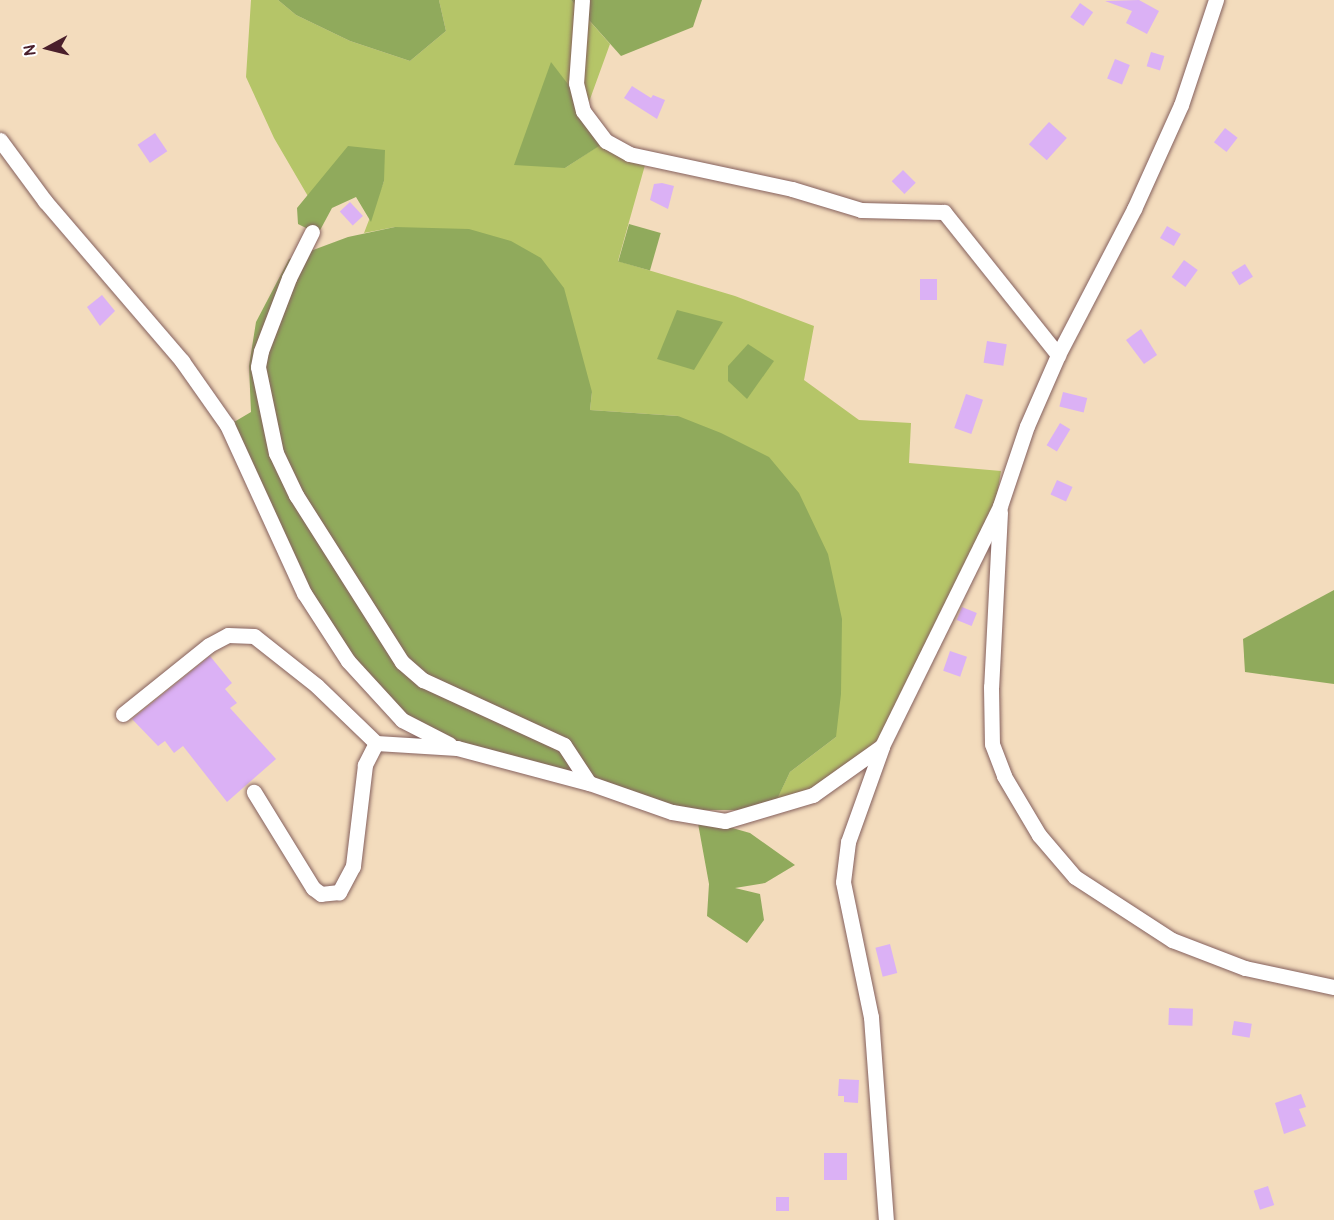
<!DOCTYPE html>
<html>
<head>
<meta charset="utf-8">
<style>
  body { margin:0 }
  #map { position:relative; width:1334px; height:1220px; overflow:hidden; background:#f3dcbd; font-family:Pangolin,sans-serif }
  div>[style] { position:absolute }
  .green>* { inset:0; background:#b5c568 }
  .forest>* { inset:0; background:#90aa5c; transform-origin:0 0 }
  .building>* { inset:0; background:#dbb1f5; transform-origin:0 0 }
  .roads { filter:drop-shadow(0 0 2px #85615e) drop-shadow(0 0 2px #85615e) }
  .minor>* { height:15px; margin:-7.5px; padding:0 7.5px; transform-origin:7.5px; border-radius:7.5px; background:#fff }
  span { translate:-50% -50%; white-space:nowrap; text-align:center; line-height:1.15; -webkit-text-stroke:4.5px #fff; paint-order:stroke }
  .north { position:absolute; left:18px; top:18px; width:60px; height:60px; -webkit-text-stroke:4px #fff; paint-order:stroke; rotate:263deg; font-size:16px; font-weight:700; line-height:24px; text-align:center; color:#4a1f2b }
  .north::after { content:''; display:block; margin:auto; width:21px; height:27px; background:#4a1f2b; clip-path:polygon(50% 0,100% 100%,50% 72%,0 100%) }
</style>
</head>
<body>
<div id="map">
  <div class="green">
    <i style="clip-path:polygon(251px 0,278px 0,296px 15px,350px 41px,410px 61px,446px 31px,439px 0,571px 0,610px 44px,565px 168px,606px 141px,647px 158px,618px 261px,735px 296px,814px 326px,804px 380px,859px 420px,911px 423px,909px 463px,1001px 471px,996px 501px,879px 739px,823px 786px,776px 801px,790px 772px,836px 737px,678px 416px,590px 410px,592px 392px,395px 227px,364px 233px,384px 181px,309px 198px,274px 138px,246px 77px)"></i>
  </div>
  <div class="forest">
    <i style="clip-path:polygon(278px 0,439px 0,446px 31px,410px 61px,350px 41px,296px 15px)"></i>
    <i style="clip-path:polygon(571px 0,702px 0,693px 27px,621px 56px)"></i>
    <i style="clip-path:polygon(551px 62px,610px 139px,565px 168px,514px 165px)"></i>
    <i style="clip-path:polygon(348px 146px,385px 150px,384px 181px,371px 222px,356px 197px,332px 208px,318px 234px,298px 224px,297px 208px)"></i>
    <i style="left:629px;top:224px;width:33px;height:39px;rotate:16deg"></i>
    <i style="clip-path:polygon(395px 227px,469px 229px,511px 241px,541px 258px,564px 288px,592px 392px,590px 410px,678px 416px,721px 433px,769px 457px,799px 493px,828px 554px,842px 619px,841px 694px,836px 737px,790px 772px,772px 810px,685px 810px,479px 750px,404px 720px,305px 593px,229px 425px,251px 412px,249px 366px,256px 322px,289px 259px,348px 237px)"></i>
    <i style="clip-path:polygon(677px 310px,723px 322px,694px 370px,657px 359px)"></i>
    <i style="clip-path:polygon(748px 344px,774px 361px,747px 399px,728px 381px,728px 366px)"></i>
    <i style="clip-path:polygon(1334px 590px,1334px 684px,1245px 672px,1243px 639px)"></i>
    <i style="clip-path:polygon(697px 818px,750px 833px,795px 865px,765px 883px,735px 888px,760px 894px,764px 920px,747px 943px,707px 916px,709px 884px)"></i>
  </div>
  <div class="building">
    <i style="clip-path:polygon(1139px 0,1159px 11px,1147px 34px,1126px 23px,1132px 11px,1105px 1px)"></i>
    <i style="left:1080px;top:3px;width:16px;height:17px;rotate:35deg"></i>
    <i style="left:1151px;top:52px;width:14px;height:15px;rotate:17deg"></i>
    <i style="left:1115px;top:59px;width:16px;height:21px;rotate:22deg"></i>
    <i style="clip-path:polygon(632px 86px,651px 98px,653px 95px,665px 100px,657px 119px,624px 98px)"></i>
    <i style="left:1049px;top:122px;width:24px;height:30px;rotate:42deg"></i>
    <i style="left:1225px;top:128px;width:16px;height:18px;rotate:38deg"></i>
    <i style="left:155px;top:133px;width:22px;height:21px;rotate:56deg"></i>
    <i style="left:903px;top:170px;width:18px;height:16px;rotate:45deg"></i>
    <i style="clip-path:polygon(662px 183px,674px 186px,668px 209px,650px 200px,654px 184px)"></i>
    <i style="left:350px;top:202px;width:19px;height:14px;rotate:47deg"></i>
    <i style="left:1167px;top:226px;width:16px;height:14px;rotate:30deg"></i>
    <i style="left:1184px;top:260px;width:17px;height:21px;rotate:36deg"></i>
    <i style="left:1245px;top:264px;width:15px;height:16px;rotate:58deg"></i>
    <i style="left:920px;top:279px;width:17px;height:21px"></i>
    <i style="clip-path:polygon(102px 295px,115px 311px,100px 326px,87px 307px)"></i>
    <i style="clip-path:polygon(1141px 329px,1157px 355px,1144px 364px,1126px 340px)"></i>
    <i style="left:987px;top:341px;width:20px;height:22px;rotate:9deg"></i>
    <i style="left:1063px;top:392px;width:25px;height:15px;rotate:14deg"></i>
    <i style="left:966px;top:394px;width:18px;height:36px;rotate:19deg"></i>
    <i style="left:1060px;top:423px;width:12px;height:26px;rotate:31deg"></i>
    <i style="left:1057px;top:480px;width:17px;height:16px;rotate:24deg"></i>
    <i style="left:962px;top:607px;width:16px;height:14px;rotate:22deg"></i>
    <i style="left:950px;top:651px;width:18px;height:21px;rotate:19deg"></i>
    <i style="clip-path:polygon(210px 656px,232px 683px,225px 689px,237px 703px,230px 708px,276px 759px,227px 802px,183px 746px,174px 753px,165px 741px,158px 746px,132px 719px)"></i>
    <i style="left:890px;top:944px;width:30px;height:15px;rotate:76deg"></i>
    <i style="left:1169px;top:1008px;width:24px;height:17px;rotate:2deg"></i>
    <i style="left:1234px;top:1021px;width:18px;height:14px;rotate:9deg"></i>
    <i style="clip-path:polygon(839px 1079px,859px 1080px,858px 1103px,844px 1102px,844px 1096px,838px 1096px)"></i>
    <i style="clip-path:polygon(1301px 1094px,1306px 1107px,1299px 1109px,1306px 1126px,1284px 1134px,1275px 1103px)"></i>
    <i style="left:824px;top:1153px;width:23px;height:27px"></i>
    <i style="left:1268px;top:1186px;width:20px;height:15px;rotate:72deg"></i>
    <i style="left:776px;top:1197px;width:13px;height:14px"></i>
  </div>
  <div class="roads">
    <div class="minor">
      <i style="left:582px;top:0;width:83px;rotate:94.1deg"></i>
      <i style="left:576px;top:83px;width:29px;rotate:76deg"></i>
      <i style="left:583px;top:111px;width:38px;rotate:53deg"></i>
      <i style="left:606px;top:141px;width:26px;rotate:29deg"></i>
      <i style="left:629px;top:154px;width:167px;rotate:12.1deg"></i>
      <i style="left:792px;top:189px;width:72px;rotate:16.9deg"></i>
      <i style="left:861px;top:210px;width:83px;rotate:1.4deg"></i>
      <i style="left:944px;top:212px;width:183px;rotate:51.4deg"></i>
      <i style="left:0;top:140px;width:76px;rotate:53.6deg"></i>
      <i style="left:45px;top:201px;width:211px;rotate:49.4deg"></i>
      <i style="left:182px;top:361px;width:78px;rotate:54.9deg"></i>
      <i style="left:227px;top:425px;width:185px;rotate:65.4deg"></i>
      <i style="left:304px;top:593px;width:81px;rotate:57.1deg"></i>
      <i style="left:348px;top:661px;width:80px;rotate:47.5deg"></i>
      <i style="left:402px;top:720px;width:53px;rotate:27.1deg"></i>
      <i style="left:312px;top:232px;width:51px;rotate:116.6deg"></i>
      <i style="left:289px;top:278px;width:78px;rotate:111deg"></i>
      <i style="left:261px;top:351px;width:16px;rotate:101deg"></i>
      <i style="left:258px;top:367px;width:88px;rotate:78.2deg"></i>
      <i style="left:276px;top:453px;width:47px;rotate:64.5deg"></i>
      <i style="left:296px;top:495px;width:198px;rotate:57.6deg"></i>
      <i style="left:402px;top:662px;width:28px;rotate:41deg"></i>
      <i style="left:423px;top:680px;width:155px;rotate:24.7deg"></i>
      <i style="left:564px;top:745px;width:45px;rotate:56.7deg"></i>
      <i style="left:1000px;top:512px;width:175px;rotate:92.9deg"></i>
      <i style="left:991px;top:687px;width:57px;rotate:89deg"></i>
      <i style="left:992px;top:744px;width:34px;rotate:69deg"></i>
      <i style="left:1004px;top:776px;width:69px;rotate:59.3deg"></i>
      <i style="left:1039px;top:835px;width:55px;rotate:49.4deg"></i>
      <i style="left:1075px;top:877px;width:116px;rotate:33deg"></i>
      <i style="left:1172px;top:940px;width:78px;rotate:21deg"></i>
      <i style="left:1245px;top:968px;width:91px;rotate:12.1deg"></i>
      <i style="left:123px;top:714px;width:110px;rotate:-38.7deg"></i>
      <i style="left:209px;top:645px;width:21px;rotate:-28deg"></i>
      <i style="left:228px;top:635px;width:26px;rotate:2deg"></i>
      <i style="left:254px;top:636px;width:80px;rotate:38.4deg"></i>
      <i style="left:317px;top:686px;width:82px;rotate:44deg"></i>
      <i style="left:376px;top:743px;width:25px;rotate:117deg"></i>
      <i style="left:365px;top:765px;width:102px;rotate:96.8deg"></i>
      <i style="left:353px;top:866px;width:30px;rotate:118deg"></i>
      <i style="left:339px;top:892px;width:18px;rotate:174deg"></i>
      <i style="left:321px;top:894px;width:10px;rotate:-143deg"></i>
      <i style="left:313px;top:888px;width:113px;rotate:-121.6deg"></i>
      <i style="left:376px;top:743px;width:81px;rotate:3.5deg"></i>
      <i style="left:457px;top:748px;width:137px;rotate:14.9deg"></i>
      <i style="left:589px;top:783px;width:88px;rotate:19.3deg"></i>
      <i style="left:672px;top:812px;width:54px;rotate:9.6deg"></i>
      <i style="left:725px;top:821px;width:92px;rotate:-16.5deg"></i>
      <i style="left:813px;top:795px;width:85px;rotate:-35.4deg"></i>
      <i style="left:882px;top:746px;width:267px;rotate:-63.8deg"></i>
      <i style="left:1000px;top:506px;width:84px;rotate:-71.4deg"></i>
      <i style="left:1027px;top:426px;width:77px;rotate:-66.4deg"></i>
      <i style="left:1058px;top:355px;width:165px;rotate:-62.5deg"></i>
      <i style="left:1134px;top:209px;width:114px;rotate:-65.7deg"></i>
      <i style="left:1181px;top:105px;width:111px;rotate:-71.6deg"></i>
      <i style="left:882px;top:747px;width:101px;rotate:109.7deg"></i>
      <i style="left:848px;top:842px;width:40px;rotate:97.1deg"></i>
      <i style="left:843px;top:882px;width:138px;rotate:78.3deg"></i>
      <i style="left:871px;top:1017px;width:204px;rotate:85.8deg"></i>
    </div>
  </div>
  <div class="north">N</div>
</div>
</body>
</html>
